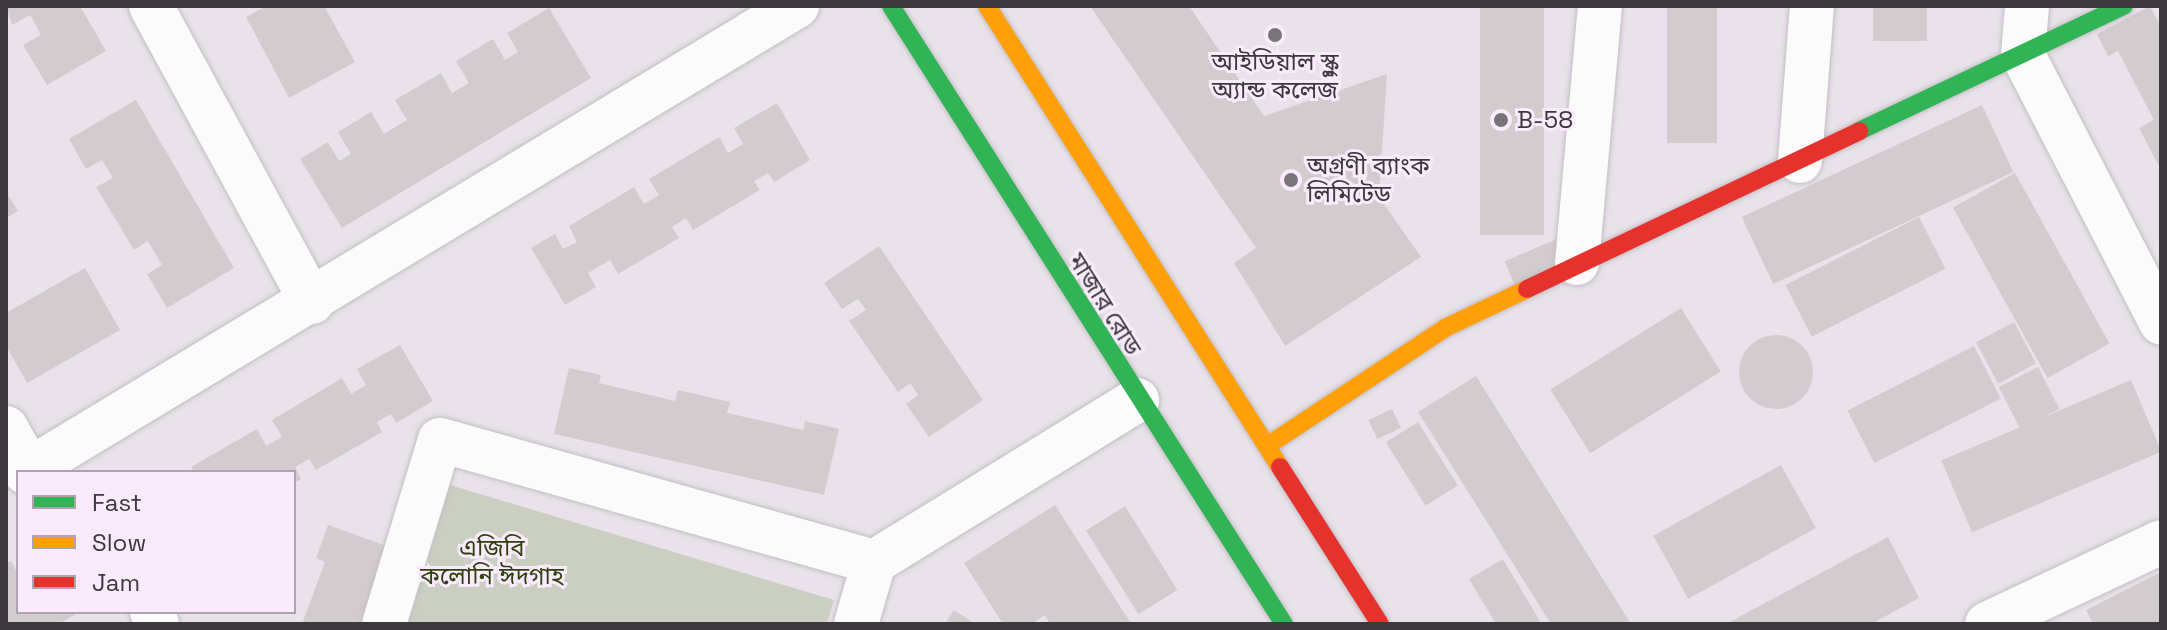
<!DOCTYPE html>
<html>
<head>
<meta charset="utf-8">
<style>
  body { margin:0 }
  #map { position:relative; width:2167px; height:630px; overflow:hidden; background:#e9e2ea; font-family:"Space Grotesk","Noto Sans Bengali",sans-serif }
  div>[style] { position:absolute }
  .green>* { inset:0; background:#cbcfc2 }
  .building>* { inset:0; background:#d3ccce; transform-origin:0 0 }
  .round { border-radius:50% }
  .roads { filter:drop-shadow(0 0 2px #c3bec4) drop-shadow(0 0 2px #c3bec4) }
  .street>* { height:44px; margin:-22px; padding:0 22px; transform-origin:22px; border-radius:22px; background:#fcfbfc }
  .fast>* { height:18px; margin:-9px; padding:0 9px; transform-origin:9px; border-radius:9px; background:#30b455 }
  .slow>* { height:18px; margin:-9px; padding:0 9px; transform-origin:9px; border-radius:9px; background:#ff9f0a }
  .jam>* { height:18px; margin:-9px; padding:0 9px; transform-origin:9px; border-radius:9px; background:#e5322d }
  .dots>* { width:22px; height:22px; translate:-50% -50%; box-sizing:border-box; border:4px solid #f9ebfb; border-radius:50% }
  span { translate:-50% -50%; white-space:nowrap; text-align:center; line-height:1.15; -webkit-text-stroke:6px #f9ebfb; paint-order:stroke }
  .poi-label { font-size:24px; color:#3d383e }
  .left { translate:0 -50%; text-align:left }
  .street-label { font-size:24px; color:#3d383e }
  .park-label { font-size:24px; color:#304210 }
  .frame { position:absolute; inset:0; border:8px solid #3d383e; pointer-events:none }
  .legend { position:absolute; left:16px; top:470px; width:280px; height:144px; box-sizing:border-box; background:#f9ebfb; border:2px solid #aea3af; margin:0; padding:10px 14px; list-style:none; font-size:24px; color:#3d383e }
  .legend li { display:flex; align-items:center; gap:16px; height:40px }
  .legend b { width:40px; border:2px solid #aea3af }
</style>
</head>
<body>
<div id="map">
  <div class="green">
    <i style="clip-path:polygon(450px 485px,834px 600px,827px 624px,408px 624px)"></i>
  </div>
  <div class="building">
    <i style="clip-path:polygon(6px 6px,80px 6px,106px 51px,47px 85px,23px 45px,41px 35px,30px 15px,12px 25px)"></i>
    <i style="clip-path:polygon(267px 6px,324px 6px,355px 62px,289px 98px,246px 17px)"></i>
    <i style="clip-path:polygon(1090px 6px,1189px 6px,1264px 116px,1387px 74px,1379px 197px,1421px 257px,1285px 346px,1234px 263px,1256px 248px)"></i>
    <i style="left:1480px;top:6px;width:64px;height:229px"></i>
    <i style="left:1667px;top:6px;width:50px;height:137px"></i>
    <i style="left:1873px;top:6px;width:54px;height:35px"></i>
    <i style="clip-path:polygon(2150px 6px,2161px 27px,2161px 170px,2139px 128px,2154px 120px,2118px 51px,2108px 56px,2097px 34px)"></i>
    <i style="clip-path:polygon(549px 8px,591px 78px,342px 228px,300px 159px,328px 142px,339px 161px,351px 154px,338px 132px,371px 112px,384px 134px,407px 120px,395px 100px,441px 73px,452px 93px,469px 83px,456px 61px,493px 39px,505px 60px,518px 52px,507px 33px)"></i>
    <i style="clip-path:polygon(136px 100px,234px 268px,167px 308px,147px 274px,162px 265px,148px 241px,134px 250px,96px 187px,113px 178px,102px 160px,86px 169px,69px 139px)"></i>
    <i style="clip-path:polygon(777px 103px,810px 160px,774px 182px,768px 173px,754px 181px,760px 190px,693px 230px,686px 218px,672px 227px,679px 238px,618px 274px,610px 260px,588px 273px,596px 287px,565px 305px,531px 248px,555px 234px,563px 249px,577px 242px,569px 226px,634px 187px,644px 204px,659px 195px,649px 179px,719px 137px,728px 153px,743px 144px,734px 128px)"></i>
    <i style="left:1982px;top:105px;width:74px;height:265px;rotate:65deg"></i>
    <i style="left:2015px;top:173px;width:195px;height:71px;rotate:61deg"></i>
    <i style="clip-path:polygon(6px 192px,18px 211px,6px 218px)"></i>
    <i style="left:1919px;top:217px;width:58px;height:150px;rotate:63deg"></i>
    <i style="left:1571px;top:233px;width:28px;height:72px;rotate:67deg"></i>
    <i style="clip-path:polygon(879px 246px,983px 400px,929px 437px,906px 404px,918px 395px,910px 383px,898px 392px,849px 321px,866px 310px,858px 299px,842px 309px,824px 283px)"></i>
    <i style="clip-path:polygon(85px 268px,120px 330px,27px 383px,6px 346px,6px 313px)"></i>
    <i style="left:1681px;top:308px;width:75px;height:154px;rotate:58deg"></i>
    <i style="left:2014px;top:322px;width:47px;height:43px;rotate:62deg"></i>
    <i class="round" style="left:1739px;top:335px;width:74px;height:74px"></i>
    <i style="clip-path:polygon(400px 345px,433px 401px,396px 423px,391px 414px,377px 422px,382px 432px,316px 470px,309px 459px,295px 467px,301px 479px,294px 483px,294px 472px,194px 472px,191px 467px,257px 429px,266px 446px,282px 437px,272px 420px,342px 378px,351px 394px,366px 385px,357px 369px)"></i>
    <i style="left:1974px;top:346px;width:59px;height:142px;rotate:63deg"></i>
    <i style="left:2038px;top:367px;width:47px;height:44px;rotate:63deg"></i>
    <i style="clip-path:polygon(569px 368px,601px 375px,599px 383px,675px 401px,678px 390px,730px 402px,727px 413px,803px 430px,805px 421px,839px 429px,824px 495px,554px 434px)"></i>
    <i style="clip-path:polygon(1476px 376px,1631px 624px,1551px 624px,1418px 412px)"></i>
    <i style="left:2131px;top:380px;width:78px;height:206px;rotate:67deg"></i>
    <i style="left:1392px;top:409px;width:21px;height:26px;rotate:65deg"></i>
    <i style="left:1418px;top:422px;width:75px;height:38px;rotate:58deg"></i>
    <i style="left:1781px;top:465px;width:72px;height:146px;rotate:61deg"></i>
    <i style="clip-path:polygon(1055px 505px,1130px 622px,1126px 624px,1050px 624px,1045px 615px,1031px 624px,1003px 624px,964px 563px)"></i>
    <i style="left:1125px;top:506px;width:99px;height:46px;rotate:58deg"></i>
    <i style="clip-path:polygon(328px 525px,392px 548px,364px 624px,302px 624px,325px 562px,316px 558px)"></i>
    <i style="clip-path:polygon(1888px 537px,1919px 598px,1871px 624px,1726px 624px)"></i>
    <i style="clip-path:polygon(1503px 559px,1541px 623px,1539px 624px,1496px 624px,1469px 579px)"></i>
    <i style="clip-path:polygon(11px 561px,18px 574px,18px 612px,80px 612px,58px 624px,6px 624px,6px 563px)"></i>
    <i style="clip-path:polygon(2161px 572px,2161px 624px,2093px 624px,2086px 610px)"></i>
    <i style="clip-path:polygon(954px 610px,975px 624px,945px 624px)"></i>
  </div>
  <div class="roads">
    <div class="street">
      <i style="left:151px;top:6px;width:337px;rotate:61.5deg"></i>
      <i style="left:2027px;top:6px;width:49px;rotate:94.7deg"></i>
      <i style="left:2023px;top:55px;width:301px;rotate:62.7deg"></i>
      <i style="left:1800px;top:161px;width:155px;rotate:-85.6deg"></i>
      <i style="left:1577px;top:263px;width:258px;rotate:-84.9deg"></i>
      <i style="left:6px;top:428px;width:47px;rotate:60.7deg"></i>
      <i style="left:25px;top:472px;width:902px;rotate:-31.12deg"></i>
      <i style="left:152px;top:612px;width:13px;rotate:67deg"></i>
      <i style="left:384px;top:624px;width:192px;rotate:-73.1deg"></i>
      <i style="left:440px;top:440px;width:451px;rotate:15.7deg"></i>
      <i style="left:856px;top:624px;width:65px;rotate:-73.8deg"></i>
      <i style="left:874px;top:562px;width:309px;rotate:-31.6deg"></i>
      <i style="left:1987px;top:624px;width:192px;rotate:-25.2deg"></i>
    </div>
    <div class="fast">
      <i style="left:891px;top:6px;width:732px;rotate:57.55deg"></i>
      <i style="left:1859px;top:131px;width:293px;rotate:-25.3deg"></i>
    </div>
    <div class="slow">
      <i style="left:987px;top:6px;width:546px;rotate:57.56deg"></i>
      <i style="left:1267px;top:446px;width:214px;rotate:-33.5deg"></i>
      <i style="left:1445px;top:328px;width:91px;rotate:-25.4deg"></i>
    </div>
    <div class="jam">
      <i style="left:1527px;top:289px;width:368px;rotate:-25.4deg"></i>
      <i style="left:1280px;top:467px;width:186px;rotate:57.5deg"></i>
    </div>
  </div>
  <div class="dots">
    <i style="left:1275px;top:35px;background:#79747a"></i>
    <i style="left:1501px;top:120px;background:#79747a"></i>
    <i style="left:1291px;top:180px;background:#79747a"></i>
  </div>
  <div class="poi-label">
    <span style="left:1275px;top:76px">আইডিয়াল স্কুল<br>অ্যান্ড কলেজ</span>
    <span class="left" style="left:1517px;top:120px">B-58</span>
    <span class="left" style="left:1307px;top:180px">অগ্রণী ব্যাংক<br>লিমিটেড</span>
  </div>
  <div class="street-label">
    <span style="left:1105px;top:304px;rotate:58deg">মাজার রোড</span>
  </div>
  <div class="park-label">
    <span style="left:492px;top:562px">এজিবি<br>কলোনি ঈদগাহ</span>
  </div>
  <div class="frame"></div>
  <ul class="legend">
  <li><b style="height:10px;background:#30b455"></b>Fast</li>
  <li><b style="height:10px;background:#ff9f0a"></b>Slow</li>
  <li><b style="height:10px;background:#e5322d"></b>Jam</li>
  </ul>
</div>
</body>
</html>
